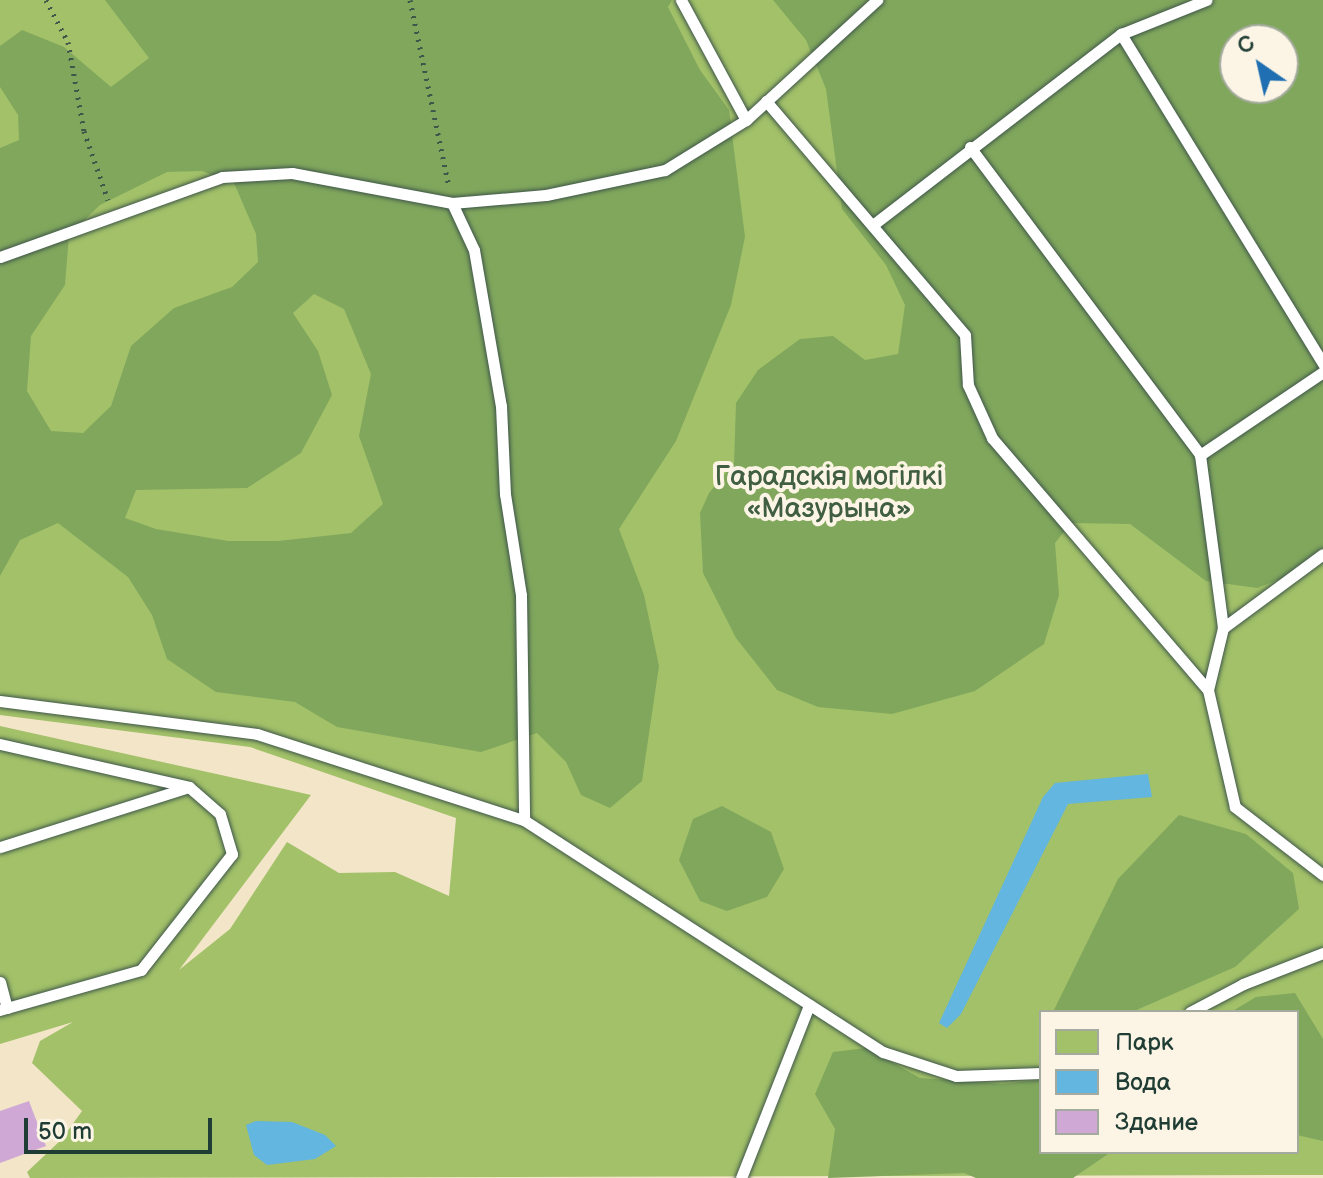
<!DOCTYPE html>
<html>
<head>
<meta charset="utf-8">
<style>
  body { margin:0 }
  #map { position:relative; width:1323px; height:1178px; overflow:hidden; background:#f3e5c8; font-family:"Balsamiq Sans",sans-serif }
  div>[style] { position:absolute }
  .green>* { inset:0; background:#a2c169 }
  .forest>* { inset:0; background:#81a75d }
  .water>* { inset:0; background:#63b6df }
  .building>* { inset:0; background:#cfa8d6 }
  .path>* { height:5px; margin-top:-2.5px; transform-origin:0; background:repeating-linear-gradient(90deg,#3f564a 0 2px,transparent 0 8px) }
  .roads { filter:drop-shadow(0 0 2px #3f564a) drop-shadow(0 0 2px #3f564a) }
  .lane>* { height:11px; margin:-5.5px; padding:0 5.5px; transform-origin:5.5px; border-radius:5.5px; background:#fff }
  span { translate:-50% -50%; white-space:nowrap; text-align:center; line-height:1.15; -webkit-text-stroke:8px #fcf5e5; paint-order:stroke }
  .park-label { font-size:28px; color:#405e41 }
  .legend { position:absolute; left:1039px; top:1010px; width:260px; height:144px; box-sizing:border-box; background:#fcf5e5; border:2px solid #a4ab9e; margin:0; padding:10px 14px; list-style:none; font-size:24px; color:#1f3d34 }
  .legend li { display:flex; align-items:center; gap:16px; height:40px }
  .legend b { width:40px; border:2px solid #a4ab9e }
  .north { position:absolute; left:1219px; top:24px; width:80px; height:80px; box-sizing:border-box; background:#fcf5e5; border:2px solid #a4ab9e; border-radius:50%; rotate:326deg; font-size:22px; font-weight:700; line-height:32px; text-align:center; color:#1f3d34 }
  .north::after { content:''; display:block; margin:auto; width:28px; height:36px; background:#1f6fb2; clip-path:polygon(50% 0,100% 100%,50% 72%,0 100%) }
  .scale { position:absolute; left:24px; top:1118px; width:188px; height:36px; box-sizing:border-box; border:4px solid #1f3d34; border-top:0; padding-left:10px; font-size:24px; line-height:28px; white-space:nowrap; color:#1f3d34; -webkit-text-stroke:6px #fcf5e5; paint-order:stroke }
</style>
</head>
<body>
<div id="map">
  <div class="green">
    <i style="clip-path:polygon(evenodd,0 0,1323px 0,1323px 1175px,30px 1178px,27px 1172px,62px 1139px,82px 1111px,32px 1063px,40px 1041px,73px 1022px,0 1044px,0 726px,311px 795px,179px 970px,230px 929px,287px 842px,339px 873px,395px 872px,449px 896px,456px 818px,250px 747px,0 715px,0 0,1235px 40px,1283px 40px,1283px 88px,1235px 88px,1235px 40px,0 0,1041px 1012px,1297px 1012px,1297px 1152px,1041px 1152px,1041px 1012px)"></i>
  </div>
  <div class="forest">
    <i style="clip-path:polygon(evenodd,105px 0,672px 0,668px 7px,700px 70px,729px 110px,745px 237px,731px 305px,676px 441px,619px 529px,644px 595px,659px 666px,642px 781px,610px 808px,581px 795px,566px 762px,537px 733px,481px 752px,337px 727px,295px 702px,216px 692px,167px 659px,152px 615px,128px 577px,58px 523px,20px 540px,0 576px,0 148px,19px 140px,18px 115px,0 87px,0 46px,22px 30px,64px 47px,111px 87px,149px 58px,105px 0,202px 171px,234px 183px,256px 234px,258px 262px,232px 287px,174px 308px,131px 346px,111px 406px,83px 433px,51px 431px,27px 391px,31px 336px,65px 285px,69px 235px,100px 205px,167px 172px,202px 171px,105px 0,314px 294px,344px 309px,371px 374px,359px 436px,383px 504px,351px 533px,278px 541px,228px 541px,156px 529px,125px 518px,136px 490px,247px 488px,301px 453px,332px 395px,318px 351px,293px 313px,314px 294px)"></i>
    <i style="clip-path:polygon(evenodd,773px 0,1323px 0,1323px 563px,1257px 588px,1206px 581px,1130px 524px,1071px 523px,1055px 543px,1059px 595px,1044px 644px,975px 691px,892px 714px,818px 707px,777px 690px,736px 638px,703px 573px,700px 513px,709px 493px,734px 463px,736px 403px,758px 370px,800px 339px,833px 336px,865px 360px,898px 354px,905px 305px,886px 265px,842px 209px,826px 89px,806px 40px,773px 0,1235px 40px,1283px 40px,1283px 88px,1235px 88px,1235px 40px)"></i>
    <i style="clip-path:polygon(722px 806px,771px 832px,784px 869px,767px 897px,727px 911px,700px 901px,679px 860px,693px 819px)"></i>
    <i style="clip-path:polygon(1179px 815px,1246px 834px,1293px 873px,1299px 909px,1235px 967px,1132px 1012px,1053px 1012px,1118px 879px)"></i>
    <i style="clip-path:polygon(1295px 993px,1323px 1039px,1323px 1141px,1297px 1135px,1297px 1012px,1231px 1012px,1256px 997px)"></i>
    <i style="clip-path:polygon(866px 1048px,920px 1078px,1002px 1084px,1041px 1080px,1041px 1152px,1111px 1152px,1073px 1178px,976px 1178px,964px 1173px,828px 1178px,835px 1129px,815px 1094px,833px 1052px)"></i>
  </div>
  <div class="water">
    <i style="clip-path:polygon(1148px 774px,1152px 797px,1068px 804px,961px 1014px,947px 1028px,939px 1023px,1043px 797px,1055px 783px)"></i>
    <i style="clip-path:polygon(256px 1121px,292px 1122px,325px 1135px,336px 1146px,315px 1159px,267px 1165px,254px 1155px,246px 1125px)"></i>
  </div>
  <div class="building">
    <i style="clip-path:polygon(29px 1101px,46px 1146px,0 1163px,0 1111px)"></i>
  </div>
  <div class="path">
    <i style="left:46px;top:0;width:47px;rotate:62.4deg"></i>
    <i style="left:68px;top:42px;width:90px;rotate:79.8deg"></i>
    <i style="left:84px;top:131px;width:73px;rotate:70.8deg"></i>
    <i style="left:410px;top:0;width:191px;rotate:78.2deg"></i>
  </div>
  <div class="roads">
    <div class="lane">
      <i style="left:681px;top:0;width:136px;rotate:61.6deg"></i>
      <i style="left:1121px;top:34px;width:387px;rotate:58.5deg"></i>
      <i style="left:766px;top:101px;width:307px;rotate:49.6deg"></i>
      <i style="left:965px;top:335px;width:50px;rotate:86.6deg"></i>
      <i style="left:968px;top:385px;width:58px;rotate:65.6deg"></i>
      <i style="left:992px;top:438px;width:332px;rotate:49.4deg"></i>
      <i style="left:1208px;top:690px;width:120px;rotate:77deg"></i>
      <i style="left:1235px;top:807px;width:111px;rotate:37.7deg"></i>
      <i style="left:970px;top:147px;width:384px;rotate:53.2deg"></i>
      <i style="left:1200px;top:455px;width:175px;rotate:82.4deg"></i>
      <i style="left:452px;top:203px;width:52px;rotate:64.9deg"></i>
      <i style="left:474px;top:250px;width:158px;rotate:80.2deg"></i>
      <i style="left:501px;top:406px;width:88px;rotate:87.4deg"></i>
      <i style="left:505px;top:494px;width:102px;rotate:81deg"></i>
      <i style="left:521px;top:595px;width:225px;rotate:89.2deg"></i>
      <i style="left:874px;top:224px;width:312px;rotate:-37.6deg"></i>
      <i style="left:1121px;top:34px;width:92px;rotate:-21.8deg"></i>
      <i style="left:0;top:257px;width:236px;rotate:-19.8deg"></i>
      <i style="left:222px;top:177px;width:70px;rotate:-3.3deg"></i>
      <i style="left:292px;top:173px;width:163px;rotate:10.6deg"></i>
      <i style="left:452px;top:203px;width:94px;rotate:-4.9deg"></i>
      <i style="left:546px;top:195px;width:122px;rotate:-11.9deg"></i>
      <i style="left:665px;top:170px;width:95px;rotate:-31.7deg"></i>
      <i style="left:746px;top:120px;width:178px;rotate:-42.5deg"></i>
      <i style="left:1200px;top:455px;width:148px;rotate:-34deg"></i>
      <i style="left:1208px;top:690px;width:64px;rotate:-76.4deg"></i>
      <i style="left:1223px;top:628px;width:124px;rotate:-36.5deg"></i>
      <i style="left:0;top:701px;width:259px;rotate:7.3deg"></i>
      <i style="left:257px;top:734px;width:281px;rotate:17.9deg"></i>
      <i style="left:524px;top:820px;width:427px;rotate:32.9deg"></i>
      <i style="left:883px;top:1052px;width:77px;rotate:18.2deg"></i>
      <i style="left:956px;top:1076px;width:85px;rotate:-2deg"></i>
      <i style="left:0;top:744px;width:194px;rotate:12.8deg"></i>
      <i style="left:189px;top:787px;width:41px;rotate:41.1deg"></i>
      <i style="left:220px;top:814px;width:42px;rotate:73.3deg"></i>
      <i style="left:232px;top:854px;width:147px;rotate:128.1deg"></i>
      <i style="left:141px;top:970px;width:147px;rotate:164.2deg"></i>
      <i style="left:0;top:847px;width:195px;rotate:-17.6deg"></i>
      <i style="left:0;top:982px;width:27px;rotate:75deg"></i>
      <i style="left:1190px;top:1012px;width:60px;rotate:-27.8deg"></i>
      <i style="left:1243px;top:984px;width:86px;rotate:-21.2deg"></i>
      <i style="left:741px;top:1178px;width:186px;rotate:-68.5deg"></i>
    </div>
  </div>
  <div class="park-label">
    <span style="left:829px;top:493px">Гарадскія могілкі<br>«Мазурына»</span>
  </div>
  <ul class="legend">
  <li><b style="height:22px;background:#a2c169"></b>Парк</li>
  <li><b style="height:22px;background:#63b6df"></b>Вода</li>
  <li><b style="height:22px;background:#cfa8d6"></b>Здание</li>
  </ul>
  <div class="north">С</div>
  <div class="scale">50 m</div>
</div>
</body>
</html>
